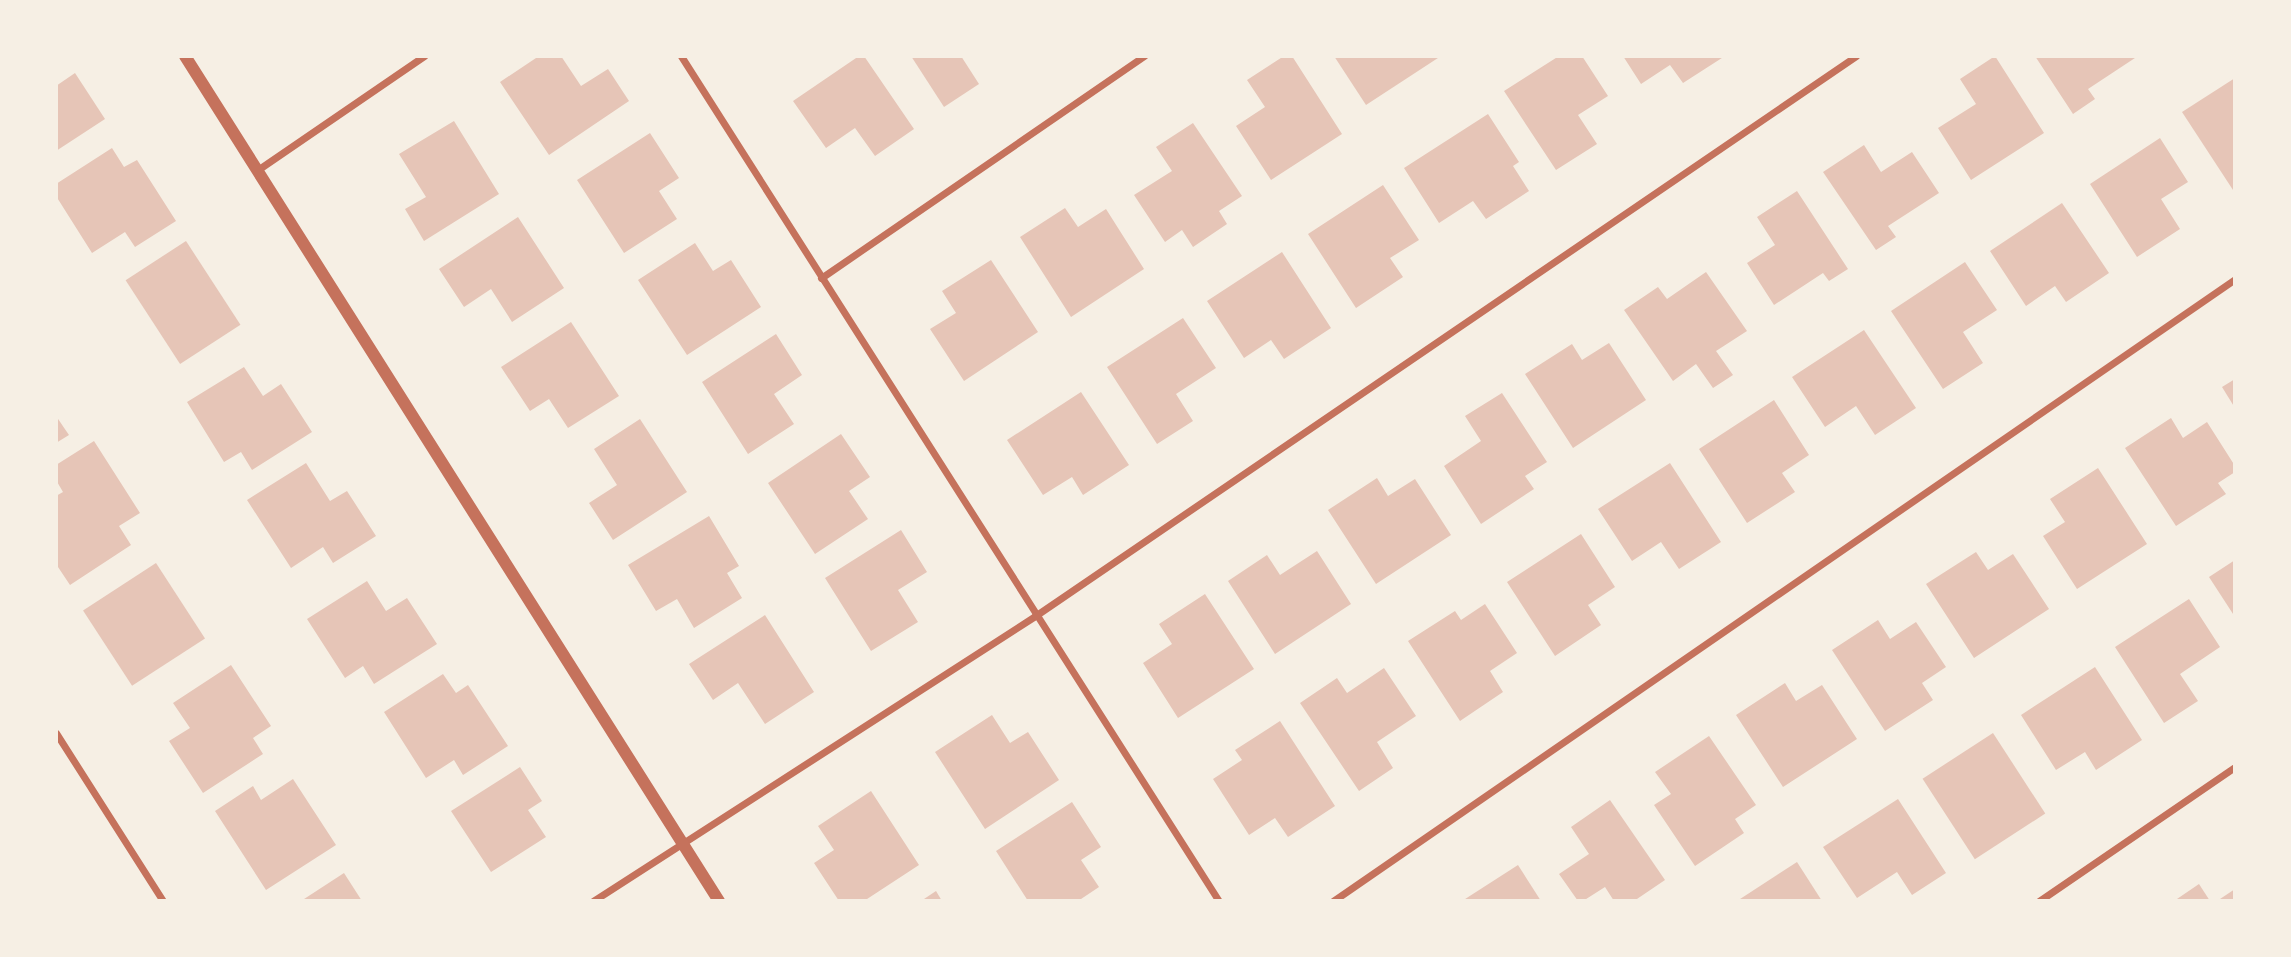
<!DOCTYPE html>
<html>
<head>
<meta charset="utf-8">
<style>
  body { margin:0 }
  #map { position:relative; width:2291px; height:957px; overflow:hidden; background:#f6efe4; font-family:Signika,sans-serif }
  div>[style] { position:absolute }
  .building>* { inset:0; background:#e6c5b7; transform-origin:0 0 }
  .minor>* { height:7px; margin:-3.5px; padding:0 3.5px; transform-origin:3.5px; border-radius:3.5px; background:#c5725c }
  .tertiary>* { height:12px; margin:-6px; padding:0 6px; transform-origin:6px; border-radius:6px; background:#c5725c }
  span { translate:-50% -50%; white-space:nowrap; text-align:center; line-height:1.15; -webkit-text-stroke:7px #f6efe4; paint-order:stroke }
  .frame { position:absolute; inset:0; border:58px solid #f6efe4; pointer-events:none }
</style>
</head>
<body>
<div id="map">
  <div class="building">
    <i style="clip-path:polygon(539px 56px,561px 56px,581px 86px,608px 69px,629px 101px,549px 155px,500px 82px)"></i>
    <i style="clip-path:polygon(859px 56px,864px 56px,914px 129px,875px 156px,855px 128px,826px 148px,793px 101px)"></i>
    <i style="clip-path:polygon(911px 56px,961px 56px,979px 84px,944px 107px)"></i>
    <i style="clip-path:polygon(1284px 56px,1292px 56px,1342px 134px,1271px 180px,1236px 126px,1265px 107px,1247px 80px)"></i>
    <i style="clip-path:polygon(1334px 56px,1441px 56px,1366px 105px)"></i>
    <i style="clip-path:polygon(1559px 56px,1582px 56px,1608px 96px,1578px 115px,1597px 144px,1556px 170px,1504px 91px)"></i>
    <i style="clip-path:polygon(1623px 56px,1725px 56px,1683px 83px,1670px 65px,1641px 84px)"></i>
    <i style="clip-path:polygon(1995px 56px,2044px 133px,1971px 180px,1938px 128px,1976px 104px,1960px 79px)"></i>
    <i style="clip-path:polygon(2035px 56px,2138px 56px,2088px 89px,2095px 99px,2073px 114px)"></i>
    <i style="clip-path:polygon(75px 73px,105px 119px,56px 151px,56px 86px)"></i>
    <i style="clip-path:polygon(2235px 78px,2235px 188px,2233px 190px,2182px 112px)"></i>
    <i style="clip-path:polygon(1488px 114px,1519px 162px,1513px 166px,1529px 191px,1486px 219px,1473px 201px,1439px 223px,1404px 168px)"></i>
    <i style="clip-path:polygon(454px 121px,499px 194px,424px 241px,405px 209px,426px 197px,399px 154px)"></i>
    <i style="clip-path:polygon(1193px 123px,1242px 196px,1219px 211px,1227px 224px,1193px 247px,1182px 230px,1165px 242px,1134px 195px,1172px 171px,1156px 147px)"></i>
    <i style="clip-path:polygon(650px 133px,679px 178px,659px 191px,677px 219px,624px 253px,577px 180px)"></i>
    <i style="clip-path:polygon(2160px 138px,2188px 182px,2161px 199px,2180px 229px,2137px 257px,2090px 184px)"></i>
    <i style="clip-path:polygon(1864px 145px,1881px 172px,1912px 152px,1939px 193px,1888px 226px,1896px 237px,1876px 250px,1823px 172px)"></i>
    <i style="clip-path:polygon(112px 148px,124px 167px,137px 160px,176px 221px,135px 247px,125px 232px,92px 253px,56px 196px,56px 184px)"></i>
    <i style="clip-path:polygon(1383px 185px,1419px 240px,1390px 258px,1403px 277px,1356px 308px,1308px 234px)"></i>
    <i style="clip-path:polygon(1797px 191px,1848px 269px,1829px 281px,1823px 273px,1774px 305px,1747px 263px,1775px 245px,1757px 217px)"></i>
    <i style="clip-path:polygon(2062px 203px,2109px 273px,2066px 302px,2055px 286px,2026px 306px,1990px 251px)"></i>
    <i style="clip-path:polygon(1065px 208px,1078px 227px,1106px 209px,1144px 269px,1071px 317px,1020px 237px)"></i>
    <i style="clip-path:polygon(518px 217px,564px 288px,512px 322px,491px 289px,464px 307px,439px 269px)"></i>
    <i style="left:186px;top:241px;width:100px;height:72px;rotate:57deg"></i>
    <i style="clip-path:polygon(695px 243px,713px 271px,731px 260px,761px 307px,687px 355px,638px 280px)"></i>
    <i style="clip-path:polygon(1282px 252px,1331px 328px,1284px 359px,1271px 340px,1244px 358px,1207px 301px)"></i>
    <i style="clip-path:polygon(991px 260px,1038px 332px,964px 381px,930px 329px,956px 313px,942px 291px)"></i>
    <i style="clip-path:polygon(1965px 262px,1997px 310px,1963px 332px,1983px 363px,1943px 389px,1891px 311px)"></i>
    <i style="clip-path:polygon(1706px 272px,1747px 331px,1716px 351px,1733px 375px,1713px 388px,1696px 364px,1673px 381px,1624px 310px,1658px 287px,1667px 299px)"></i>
    <i style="clip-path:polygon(1183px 318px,1216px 368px,1176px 394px,1193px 421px,1157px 444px,1107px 367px)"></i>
    <i style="clip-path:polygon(571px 322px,619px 396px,568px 428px,549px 399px,530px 411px,501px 367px)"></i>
    <i style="clip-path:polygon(1864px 330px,1916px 408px,1875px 435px,1856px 406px,1825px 427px,1792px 377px)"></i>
    <i style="clip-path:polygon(776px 334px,802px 375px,774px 394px,794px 424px,748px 454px,702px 382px)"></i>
    <i style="clip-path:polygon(1609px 343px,1646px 400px,1573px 448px,1525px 374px,1572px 344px,1582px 360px)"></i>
    <i style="clip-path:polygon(244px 367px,263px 396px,281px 384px,312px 432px,252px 470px,241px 452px,224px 462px,187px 402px)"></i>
    <i style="clip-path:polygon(2235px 379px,2235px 408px,2222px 387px)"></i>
    <i style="clip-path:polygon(1081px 392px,1129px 465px,1083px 495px,1072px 477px,1043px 495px,1007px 440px)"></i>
    <i style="clip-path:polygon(1502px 393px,1547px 462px,1525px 476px,1534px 489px,1481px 524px,1444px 466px,1481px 441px,1465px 416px)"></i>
    <i style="clip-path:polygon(1774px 400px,1809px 455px,1782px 473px,1795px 492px,1747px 523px,1699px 449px)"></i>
    <i style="clip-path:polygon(56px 416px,69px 435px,56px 443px)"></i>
    <i style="clip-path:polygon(2171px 418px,2183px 438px,2207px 422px,2235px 466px,2235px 472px,2218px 483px,2226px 494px,2176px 526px,2125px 448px)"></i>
    <i style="clip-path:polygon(640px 419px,687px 492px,613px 540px,589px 503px,617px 485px,594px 449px)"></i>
    <i style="clip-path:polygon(841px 434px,870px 477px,849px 491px,868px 519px,815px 554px,768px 483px)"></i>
    <i style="clip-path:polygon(94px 441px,140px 513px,119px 526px,131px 545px,70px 585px,56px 564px,56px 496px,63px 492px,56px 480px,56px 465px)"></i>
    <i style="clip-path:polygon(306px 463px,330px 501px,347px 491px,376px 536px,333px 563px,323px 547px,291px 568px,247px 500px)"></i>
    <i style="clip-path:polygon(1670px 463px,1721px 542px,1679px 569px,1661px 542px,1632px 561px,1598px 509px)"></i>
    <i style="clip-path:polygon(2098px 468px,2147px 544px,2077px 589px,2043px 536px,2065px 522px,2050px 499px)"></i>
    <i style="clip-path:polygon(1377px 478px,1388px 496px,1415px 479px,1451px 535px,1376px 584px,1328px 510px)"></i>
    <i style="clip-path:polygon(709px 516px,739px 566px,727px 573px,742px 598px,694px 628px,677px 599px,656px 611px,628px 565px)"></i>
    <i style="clip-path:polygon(901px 530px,927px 572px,898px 590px,918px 622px,871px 651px,825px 578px)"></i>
    <i style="clip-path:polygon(1581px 534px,1615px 587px,1588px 605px,1601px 625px,1555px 656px,1507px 582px)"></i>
    <i style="clip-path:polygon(1317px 551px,1351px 604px,1275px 654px,1228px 581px,1267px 555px,1280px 575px)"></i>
    <i style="clip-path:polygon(1976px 552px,1988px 570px,2013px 554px,2049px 609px,1974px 658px,1926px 584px)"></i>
    <i style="clip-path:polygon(2235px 560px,2235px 617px,2209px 577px)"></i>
    <i style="left:156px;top:563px;width:90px;height:87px;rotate:57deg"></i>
    <i style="clip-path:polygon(367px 581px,386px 611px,407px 598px,437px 644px,374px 684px,363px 666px,345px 678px,307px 619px)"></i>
    <i style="clip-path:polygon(1205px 594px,1254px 669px,1178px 718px,1143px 663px,1172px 644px,1159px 624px)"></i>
    <i style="clip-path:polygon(2189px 599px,2220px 647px,2180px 674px,2198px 701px,2164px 723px,2115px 647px)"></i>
    <i style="clip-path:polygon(1485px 604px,1517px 653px,1490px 671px,1503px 692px,1460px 721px,1408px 641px,1455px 611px,1461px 620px)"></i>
    <i style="clip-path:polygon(765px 615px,814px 692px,765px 724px,738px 683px,713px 700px,689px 664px)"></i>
    <i style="clip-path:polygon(1878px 620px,1890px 639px,1916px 622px,1946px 667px,1922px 683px,1933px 700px,1885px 731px,1832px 650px)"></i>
    <i style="clip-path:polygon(231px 665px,271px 726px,253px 738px,263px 754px,203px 793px,169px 741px,190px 728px,173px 703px)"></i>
    <i style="clip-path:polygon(2095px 667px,2142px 740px,2096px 770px,2085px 752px,2056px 770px,2021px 715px)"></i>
    <i style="clip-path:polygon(1384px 668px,1416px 716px,1377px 742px,1393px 768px,1359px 791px,1300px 703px,1337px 678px,1347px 693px)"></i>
    <i style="clip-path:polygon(443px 674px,456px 693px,468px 685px,508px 746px,463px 775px,454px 760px,426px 778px,384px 712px)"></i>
    <i style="clip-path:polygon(1785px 683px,1796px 701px,1822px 685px,1857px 739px,1783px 787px,1736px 715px)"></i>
    <i style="clip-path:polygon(992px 715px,1010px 743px,1028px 732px,1059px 780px,985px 829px,935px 752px)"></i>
    <i style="clip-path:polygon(1280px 721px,1335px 806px,1288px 837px,1275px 818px,1249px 835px,1213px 779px,1242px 760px,1235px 750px)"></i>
    <i style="left:1993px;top:733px;width:96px;height:84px;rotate:57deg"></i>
    <i style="clip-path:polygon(1709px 736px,1756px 805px,1735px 819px,1744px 833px,1695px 866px,1654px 805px,1671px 794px,1655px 772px)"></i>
    <i style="clip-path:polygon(520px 767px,542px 801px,528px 810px,546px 837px,491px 872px,451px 811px)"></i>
    <i style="clip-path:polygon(293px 779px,336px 845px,266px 890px,215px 811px,253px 786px,261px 800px)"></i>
    <i style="clip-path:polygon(871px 791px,919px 865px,864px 901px,839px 901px,814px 863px,834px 850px,818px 826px)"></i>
    <i style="clip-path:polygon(1898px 799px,1946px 873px,1912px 895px,1897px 872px,1857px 898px,1823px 847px)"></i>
    <i style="clip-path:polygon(1610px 800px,1665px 880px,1634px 901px,1614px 901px,1605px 887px,1583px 901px,1578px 901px,1559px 874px,1589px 854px,1571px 827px)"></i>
    <i style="clip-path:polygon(1072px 802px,1101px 847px,1081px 860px,1099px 887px,1078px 901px,1028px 901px,996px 851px)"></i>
    <i style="clip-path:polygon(1797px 862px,1822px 901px,1737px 901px)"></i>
    <i style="clip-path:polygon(1518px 865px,1541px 901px,1462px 901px)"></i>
    <i style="clip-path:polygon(344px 873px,362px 901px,301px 901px)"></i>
    <i style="clip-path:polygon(2199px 884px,2210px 901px,2174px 901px)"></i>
    <i style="clip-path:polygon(2235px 889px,2235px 901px,2217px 901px)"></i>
    <i style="clip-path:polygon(936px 891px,942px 901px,921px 901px)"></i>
  </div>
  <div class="minor">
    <i style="left:681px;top:56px;width:1002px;rotate:57.52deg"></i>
    <i style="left:256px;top:171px;width:204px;rotate:-34.4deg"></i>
    <i style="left:821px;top:278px;width:392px;rotate:-34.5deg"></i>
    <i style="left:56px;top:733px;width:199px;rotate:57.5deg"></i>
    <i style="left:593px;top:901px;width:526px;rotate:-32.81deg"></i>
    <i style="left:1035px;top:616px;width:994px;rotate:-34.3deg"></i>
    <i style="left:1333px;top:901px;width:1096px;rotate:-34.59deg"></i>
    <i style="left:2039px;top:901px;width:237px;rotate:-34.4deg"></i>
  </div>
  <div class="tertiary">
    <i style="left:185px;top:56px;width:1000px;rotate:57.71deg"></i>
  </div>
  <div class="frame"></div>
</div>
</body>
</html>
